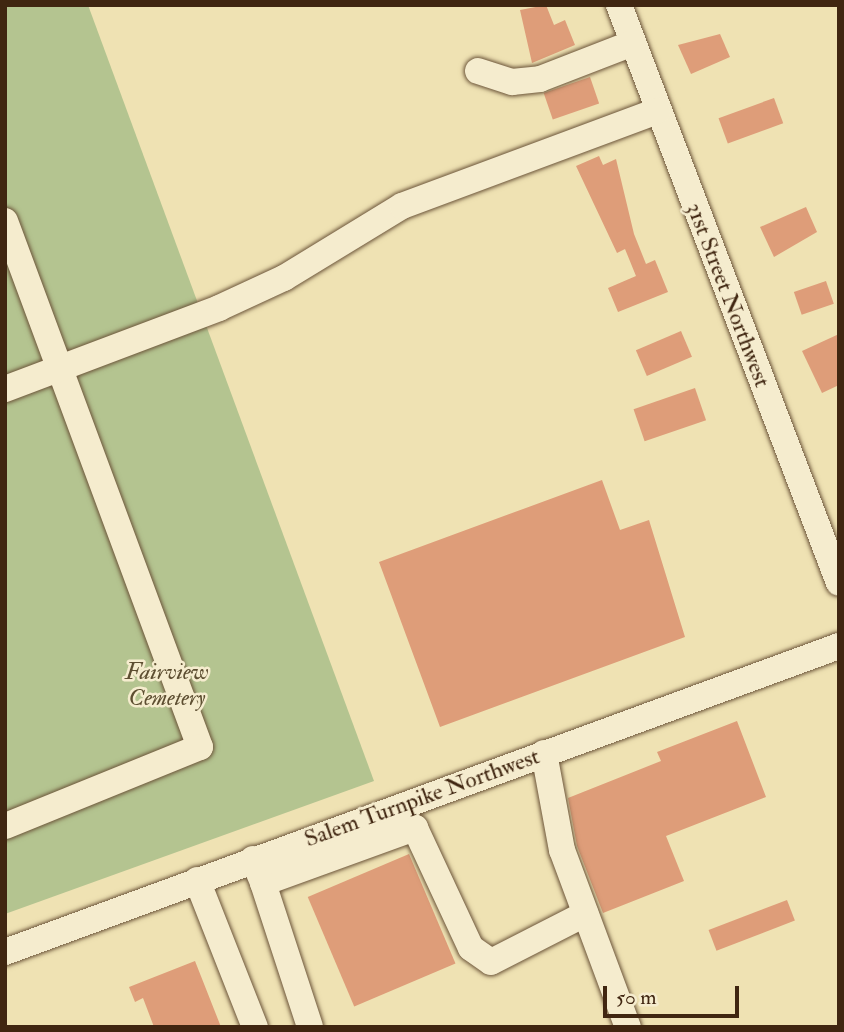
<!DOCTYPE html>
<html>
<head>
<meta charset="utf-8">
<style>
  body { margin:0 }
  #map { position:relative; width:844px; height:1032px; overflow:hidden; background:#efe2b3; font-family:"IM FELL Double Pica",serif }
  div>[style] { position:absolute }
  .green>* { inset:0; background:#b4c490 }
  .building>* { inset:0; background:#de9d79; transform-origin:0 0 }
  .roads { filter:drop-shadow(0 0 2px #6c553a) drop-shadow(0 0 2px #6c553a) }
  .minor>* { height:26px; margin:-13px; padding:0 13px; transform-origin:13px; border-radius:13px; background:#f5ecce }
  span { translate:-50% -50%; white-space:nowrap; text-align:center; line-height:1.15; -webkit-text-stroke:5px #f5ecce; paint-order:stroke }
  .street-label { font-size:23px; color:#402611 }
  .park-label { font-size:23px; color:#5d4e31; font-style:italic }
  .frame { position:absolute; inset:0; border:7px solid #402611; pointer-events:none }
  .scale { position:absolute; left:603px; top:986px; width:136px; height:32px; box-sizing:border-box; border:4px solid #402611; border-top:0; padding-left:9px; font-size:21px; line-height:24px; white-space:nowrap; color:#402611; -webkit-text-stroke:5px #f5ecce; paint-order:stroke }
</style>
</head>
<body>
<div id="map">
  <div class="green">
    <i style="clip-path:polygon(5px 5px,88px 5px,374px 781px,5px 914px)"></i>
  </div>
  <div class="building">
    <i style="clip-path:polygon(546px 5px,554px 25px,565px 20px,575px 45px,532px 63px,520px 10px)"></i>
    <i style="clip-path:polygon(720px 34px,730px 57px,691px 74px,678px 45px)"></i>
    <i style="left:590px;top:77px;width:28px;height:49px;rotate:71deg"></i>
    <i style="left:774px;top:98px;width:27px;height:59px;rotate:70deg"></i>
    <i style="clip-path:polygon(599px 156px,603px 165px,616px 159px,634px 234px,646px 264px,655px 260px,668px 292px,618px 312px,608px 288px,636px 276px,625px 249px,617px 253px,576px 166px)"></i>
    <i style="clip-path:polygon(806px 207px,817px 232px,774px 257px,760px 227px)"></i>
    <i style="left:826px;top:281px;width:24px;height:34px;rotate:71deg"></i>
    <i style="left:681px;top:331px;width:28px;height:49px;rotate:67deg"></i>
    <i style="clip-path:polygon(839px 334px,839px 385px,822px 393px,802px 351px)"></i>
    <i style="left:695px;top:388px;width:34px;height:65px;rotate:71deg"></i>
    <i style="clip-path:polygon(602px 480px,620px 530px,649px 520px,685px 637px,440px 727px,379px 562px)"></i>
    <i style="clip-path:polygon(737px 721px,766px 797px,666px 836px,684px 881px,603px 913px,577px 846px,568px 798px,661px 761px,657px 752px)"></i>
    <i style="left:409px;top:854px;width:119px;height:110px;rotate:67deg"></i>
    <i style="left:787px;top:900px;width:22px;height:84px;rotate:69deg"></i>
    <i style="clip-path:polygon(195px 961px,221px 1027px,154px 1027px,143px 998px,135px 1002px,129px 987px)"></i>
  </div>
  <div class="roads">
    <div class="minor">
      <i style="left:619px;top:5px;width:618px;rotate:69.16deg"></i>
      <i style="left:478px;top:71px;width:36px;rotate:18deg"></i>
      <i style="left:512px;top:82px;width:28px;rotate:-6deg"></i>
      <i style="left:540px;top:79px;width:100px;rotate:-21.2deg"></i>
      <i style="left:5px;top:221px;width:561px;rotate:69.66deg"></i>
      <i style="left:200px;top:747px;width:210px;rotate:157.9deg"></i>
      <i style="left:5px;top:389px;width:229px;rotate:-20.7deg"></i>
      <i style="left:219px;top:308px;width:72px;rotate:-24.8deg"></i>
      <i style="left:284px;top:278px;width:138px;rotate:-31.4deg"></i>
      <i style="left:402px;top:206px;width:273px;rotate:-20.4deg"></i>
      <i style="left:544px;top:753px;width:99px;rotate:79.5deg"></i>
      <i style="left:562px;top:850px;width:189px;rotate:69.6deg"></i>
      <i style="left:253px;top:859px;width:26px;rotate:67deg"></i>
      <i style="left:263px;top:883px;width:162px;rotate:-19.9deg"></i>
      <i style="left:415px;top:828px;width:132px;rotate:65deg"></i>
      <i style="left:471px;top:948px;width:24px;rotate:35deg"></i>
      <i style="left:491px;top:962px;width:106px;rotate:-27.1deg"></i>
      <i style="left:197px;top:880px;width:158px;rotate:68.5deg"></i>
      <i style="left:263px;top:883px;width:151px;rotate:71.9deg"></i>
      <i style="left:5px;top:952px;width:888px;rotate:-20.15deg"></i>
    </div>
  </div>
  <div class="street-label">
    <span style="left:728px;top:295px;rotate:69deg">31st Street Northwest</span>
    <span style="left:422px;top:798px;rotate:-20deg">Salem Turnpike Northwest</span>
  </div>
  <div class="park-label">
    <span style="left:167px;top:685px">Fairview<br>Cemetery</span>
  </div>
  <div class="frame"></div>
  <div class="scale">50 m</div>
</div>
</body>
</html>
